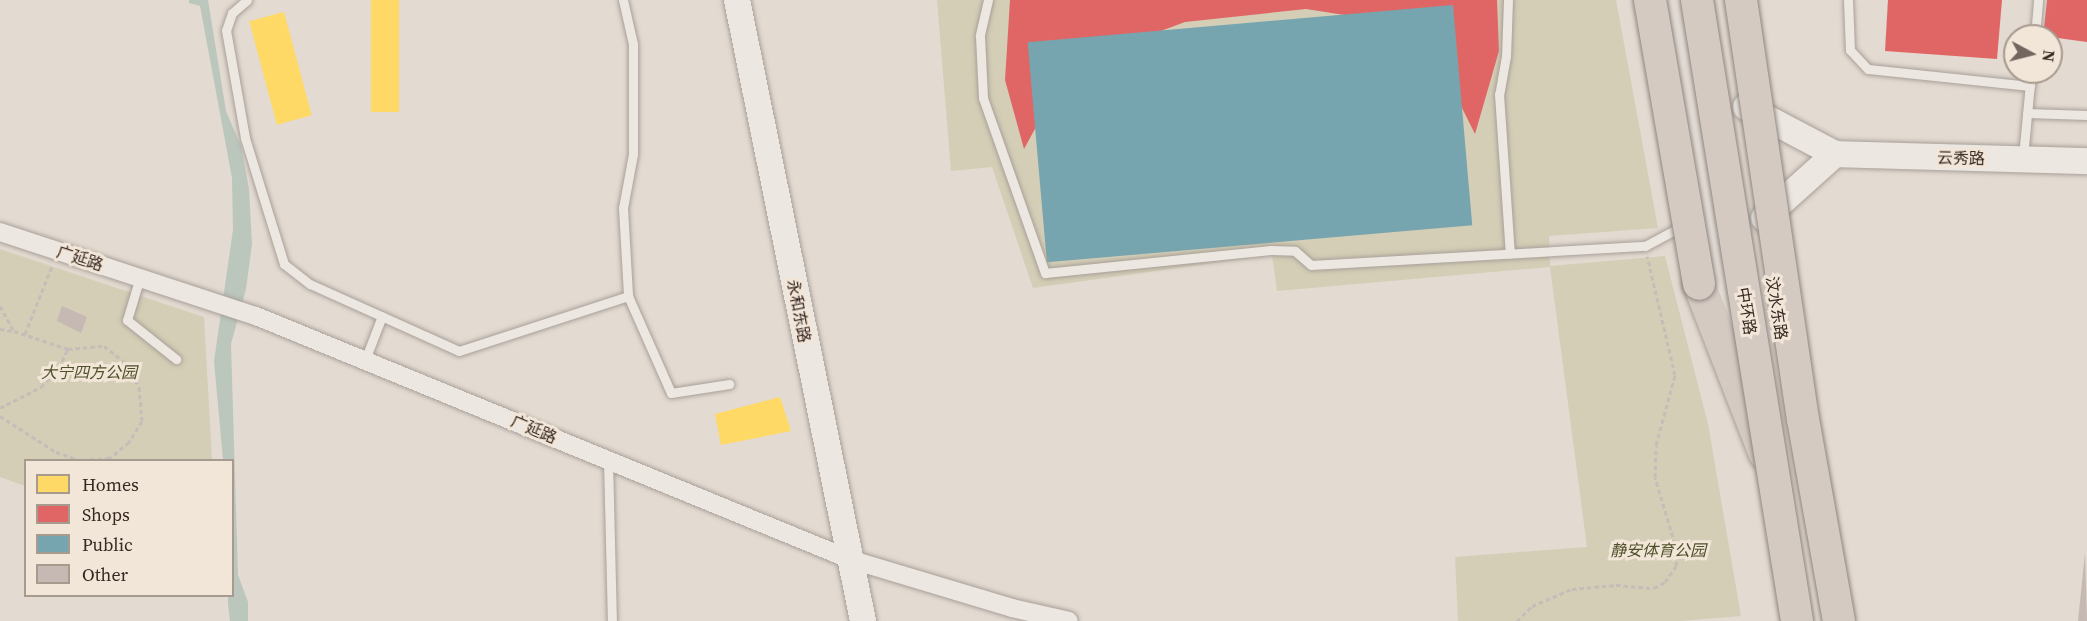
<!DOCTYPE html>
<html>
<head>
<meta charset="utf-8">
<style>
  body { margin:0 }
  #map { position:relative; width:2087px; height:621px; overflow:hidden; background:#e3dad1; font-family:"Source Serif 4","Noto Sans SC",serif }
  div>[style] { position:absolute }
  .green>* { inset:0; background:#d4ceb6 }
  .water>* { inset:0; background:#bbc7bd }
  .homes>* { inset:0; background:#ffd966; transform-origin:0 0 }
  .shops>* { inset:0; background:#e06666 }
  .public>* { inset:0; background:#76a5af; transform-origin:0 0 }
  .building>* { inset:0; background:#c6b8b2 }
  .path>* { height:3px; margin-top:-1.5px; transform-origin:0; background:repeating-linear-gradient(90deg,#c4bdb8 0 4.5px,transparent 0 7.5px) }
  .roads { filter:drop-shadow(0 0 2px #a8a099) drop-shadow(0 0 2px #a8a099) }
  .lane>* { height:9px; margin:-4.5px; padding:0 4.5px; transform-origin:4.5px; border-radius:4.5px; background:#ece7e1 }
  .street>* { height:18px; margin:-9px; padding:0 9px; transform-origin:9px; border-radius:9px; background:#ece7e1 }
  .secondary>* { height:26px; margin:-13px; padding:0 13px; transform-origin:13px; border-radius:13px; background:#ece7e1 }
  .primary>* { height:28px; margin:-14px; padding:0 14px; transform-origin:14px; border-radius:14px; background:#e3dbd4 }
  .highway>* { height:32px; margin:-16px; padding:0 16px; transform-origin:16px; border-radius:16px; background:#d5cac2 }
  .bridges { filter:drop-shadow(0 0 2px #8e8680) drop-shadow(0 0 2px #8e8680) }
  .highway-bridge>* { height:32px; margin:-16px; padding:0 16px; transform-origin:16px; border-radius:16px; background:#d5cac2 }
  span { translate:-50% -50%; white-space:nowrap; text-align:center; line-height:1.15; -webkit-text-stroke:6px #f2e6d8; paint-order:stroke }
  .street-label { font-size:16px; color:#372822 }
  .park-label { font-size:16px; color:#4f512b; font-style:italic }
  .legend { position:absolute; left:24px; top:459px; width:210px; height:138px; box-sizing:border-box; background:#f2e6d8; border:2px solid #a79a8f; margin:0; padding:8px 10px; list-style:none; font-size:18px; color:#372822 }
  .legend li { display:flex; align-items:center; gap:12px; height:30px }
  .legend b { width:30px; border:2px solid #a79a8f }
  .north { position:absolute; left:2003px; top:24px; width:60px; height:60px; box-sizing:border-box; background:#f2e6d8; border:2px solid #a79a8f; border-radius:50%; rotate:97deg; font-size:16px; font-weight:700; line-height:24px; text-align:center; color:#372822 }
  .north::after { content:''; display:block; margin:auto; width:21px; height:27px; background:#73665f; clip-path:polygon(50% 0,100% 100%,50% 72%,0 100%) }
</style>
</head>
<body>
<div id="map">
  <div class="green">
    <i style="clip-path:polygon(937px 0,1616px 0,1658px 228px,1549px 236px,1550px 266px,1665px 256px,1708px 424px,1741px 616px,1681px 621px,1458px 621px,1455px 557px,1587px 547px,1550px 267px,1277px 291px,1272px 255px,1033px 288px,992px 167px,951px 171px)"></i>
    <i style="clip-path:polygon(0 249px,204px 317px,212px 460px,26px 460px,25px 486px,0 477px)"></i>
  </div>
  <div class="water">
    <i style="clip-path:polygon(189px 0,208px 0,226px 111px,241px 146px,249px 189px,252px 244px,246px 289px,231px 344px,238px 575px,248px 602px,248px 621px,230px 621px,228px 604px,228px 596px,232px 596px,232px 460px,223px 460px,214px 361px,233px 230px,232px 178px,200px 6px,189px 3px)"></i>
  </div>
  <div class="homes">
    <i style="left:371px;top:0;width:28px;height:112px"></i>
    <i style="left:284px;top:12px;width:107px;height:36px;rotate:75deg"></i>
    <i style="clip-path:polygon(780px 397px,791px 431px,721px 445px,715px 414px)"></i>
  </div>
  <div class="shops">
    <i style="clip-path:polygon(1010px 0,1497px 0,1499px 51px,1475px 134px,1433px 50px,1383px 21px,1306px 9px,1185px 22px,1078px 62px,1060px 83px,1024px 149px,1005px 80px)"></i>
    <i style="clip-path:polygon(1888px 0,2002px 0,1997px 59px,1885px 51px)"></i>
    <i style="clip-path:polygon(2047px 0,2087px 0,2087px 42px,2043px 36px)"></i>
  </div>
  <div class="public">
    <i style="left:1453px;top:5px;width:221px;height:427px;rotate:85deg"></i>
  </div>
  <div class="building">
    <i style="clip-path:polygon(62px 306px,87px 317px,81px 333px,57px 321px)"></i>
    <i style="clip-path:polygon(2085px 553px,2087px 621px,2078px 621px)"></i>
  </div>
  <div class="path">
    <i style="left:0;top:306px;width:29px;rotate:61deg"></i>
    <i style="left:14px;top:331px;width:57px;rotate:18.4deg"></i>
    <i style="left:68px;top:349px;width:36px;rotate:-5deg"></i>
    <i style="left:104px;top:346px;width:24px;rotate:38deg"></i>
    <i style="left:123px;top:361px;width:31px;rotate:58deg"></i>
    <i style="left:139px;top:387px;width:34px;rotate:85deg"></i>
    <i style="left:142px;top:421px;width:25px;rotate:122deg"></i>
    <i style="left:129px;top:442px;width:25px;rotate:140deg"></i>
    <i style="left:110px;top:458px;width:28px;rotate:176deg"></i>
    <i style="left:0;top:329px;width:14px;rotate:8deg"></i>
    <i style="left:25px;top:334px;width:73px;rotate:-68.3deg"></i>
    <i style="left:0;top:408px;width:46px;rotate:-27.1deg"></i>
    <i style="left:41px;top:387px;width:26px;rotate:-47deg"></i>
    <i style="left:59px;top:368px;width:21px;rotate:-65deg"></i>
    <i style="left:0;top:416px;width:67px;rotate:32.7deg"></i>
    <i style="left:56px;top:452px;width:24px;rotate:19deg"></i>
    <i style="left:1517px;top:621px;width:21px;rotate:-45deg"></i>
    <i style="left:1532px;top:606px;width:43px;rotate:-23deg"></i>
    <i style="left:1572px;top:589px;width:44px;rotate:-5.2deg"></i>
    <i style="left:1616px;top:585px;width:38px;rotate:5deg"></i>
    <i style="left:1654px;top:588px;width:13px;rotate:-29deg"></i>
    <i style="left:1665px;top:582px;width:19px;rotate:-55deg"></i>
    <i style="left:1676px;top:566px;width:15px;rotate:-86deg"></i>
    <i style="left:1677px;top:551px;width:77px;rotate:-106.6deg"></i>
    <i style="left:1655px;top:477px;width:32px;rotate:-88deg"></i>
    <i style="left:1656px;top:445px;width:73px;rotate:-74.8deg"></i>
    <i style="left:1675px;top:375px;width:122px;rotate:-103.2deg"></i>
  </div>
  <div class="roads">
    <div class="lane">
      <i style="left:247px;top:0;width:20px;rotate:139deg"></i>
      <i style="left:232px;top:13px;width:18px;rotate:109deg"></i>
      <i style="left:226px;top:30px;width:110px;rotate:80deg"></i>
      <i style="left:245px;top:138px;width:132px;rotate:72.8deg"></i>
      <i style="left:284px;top:264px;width:33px;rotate:38deg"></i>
      <i style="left:310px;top:284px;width:163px;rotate:24.2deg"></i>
      <i style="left:459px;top:351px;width:178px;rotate:-18deg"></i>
      <i style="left:623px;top:0;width:45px;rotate:77.2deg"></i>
      <i style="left:633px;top:44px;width:110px;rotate:90deg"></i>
      <i style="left:633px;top:154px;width:55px;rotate:100.5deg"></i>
      <i style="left:623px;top:208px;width:88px;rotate:86.7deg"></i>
      <i style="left:628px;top:296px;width:106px;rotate:66.1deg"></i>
      <i style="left:671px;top:393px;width:59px;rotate:-8.8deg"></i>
      <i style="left:988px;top:0;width:37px;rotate:103deg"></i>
      <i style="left:980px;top:36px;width:62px;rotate:87.2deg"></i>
      <i style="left:983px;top:98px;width:186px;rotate:70.5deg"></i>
      <i style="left:1045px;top:273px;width:227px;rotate:-5.8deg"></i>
      <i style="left:1271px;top:250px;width:24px;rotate:2deg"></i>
      <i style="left:1295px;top:251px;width:21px;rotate:41deg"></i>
      <i style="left:1311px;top:265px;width:335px;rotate:-3.3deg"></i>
      <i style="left:1645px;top:246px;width:44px;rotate:-28.3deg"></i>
      <i style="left:1508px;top:0;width:56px;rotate:92deg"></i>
      <i style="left:1506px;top:56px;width:39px;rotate:100deg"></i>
      <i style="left:1499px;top:94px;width:160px;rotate:86.1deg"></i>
      <i style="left:1848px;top:0;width:50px;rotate:87.7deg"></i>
      <i style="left:1850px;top:50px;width:26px;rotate:47deg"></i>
      <i style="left:1868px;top:69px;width:163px;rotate:6deg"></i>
      <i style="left:2035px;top:36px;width:36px;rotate:-85deg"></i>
      <i style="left:2027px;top:113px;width:60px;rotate:1.9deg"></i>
      <i style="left:2023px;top:157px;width:85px;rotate:-84.6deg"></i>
      <i style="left:140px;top:277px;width:45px;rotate:106.8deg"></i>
      <i style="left:127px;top:320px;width:63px;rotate:38.5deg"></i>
      <i style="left:365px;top:360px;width:47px;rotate:-68.9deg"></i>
      <i style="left:608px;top:460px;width:161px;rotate:88.6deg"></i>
    </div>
    <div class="street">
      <i style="left:0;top:232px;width:269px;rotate:18.2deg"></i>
      <i style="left:256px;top:316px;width:641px;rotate:22.28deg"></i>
      <i style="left:849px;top:559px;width:170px;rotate:16.7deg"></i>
      <i style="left:1012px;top:608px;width:58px;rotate:12.8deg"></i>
    </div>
    <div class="secondary">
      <i style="left:737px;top:0;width:634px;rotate:78.53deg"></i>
      <i style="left:1746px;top:107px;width:101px;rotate:27.8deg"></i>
      <i style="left:1835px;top:154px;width:252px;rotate:1.6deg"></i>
      <i style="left:1764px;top:218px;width:96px;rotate:-42deg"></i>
    </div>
    <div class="primary">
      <i style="left:1676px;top:0;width:301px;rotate:80.8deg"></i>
      <i style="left:1724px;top:297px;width:60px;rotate:68.6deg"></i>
    </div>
    <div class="highway">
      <i style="left:1699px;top:284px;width:182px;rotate:68.8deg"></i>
    </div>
  </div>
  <div class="bridges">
    <div class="highway-bridge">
      <i style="left:1650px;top:0;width:288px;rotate:80.2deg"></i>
      <i style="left:1697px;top:0;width:629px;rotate:80.85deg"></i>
      <i style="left:1741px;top:0;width:424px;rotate:81.6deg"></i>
      <i style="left:1803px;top:419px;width:205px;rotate:79.9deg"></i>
    </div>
  </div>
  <div class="street-label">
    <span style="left:1961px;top:158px;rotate:1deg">云秀路</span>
    <span style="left:80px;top:258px;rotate:18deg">广延路</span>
    <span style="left:1777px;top:308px;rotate:81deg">汶水东路</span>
    <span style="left:799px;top:311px;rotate:79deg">永和东路</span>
    <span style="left:1747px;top:311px;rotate:81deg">中环路</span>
    <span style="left:534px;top:429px;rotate:23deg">广延路</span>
  </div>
  <div class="park-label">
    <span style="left:89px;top:372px">大宁四方公园</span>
    <span style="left:1658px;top:550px">静安体育公园</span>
  </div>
  <ul class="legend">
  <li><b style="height:16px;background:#ffd966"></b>Homes</li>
  <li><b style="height:16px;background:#e06666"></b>Shops</li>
  <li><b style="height:16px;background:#76a5af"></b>Public</li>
  <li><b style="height:16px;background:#c6b8b2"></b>Other</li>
  </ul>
  <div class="north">N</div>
</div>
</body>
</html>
